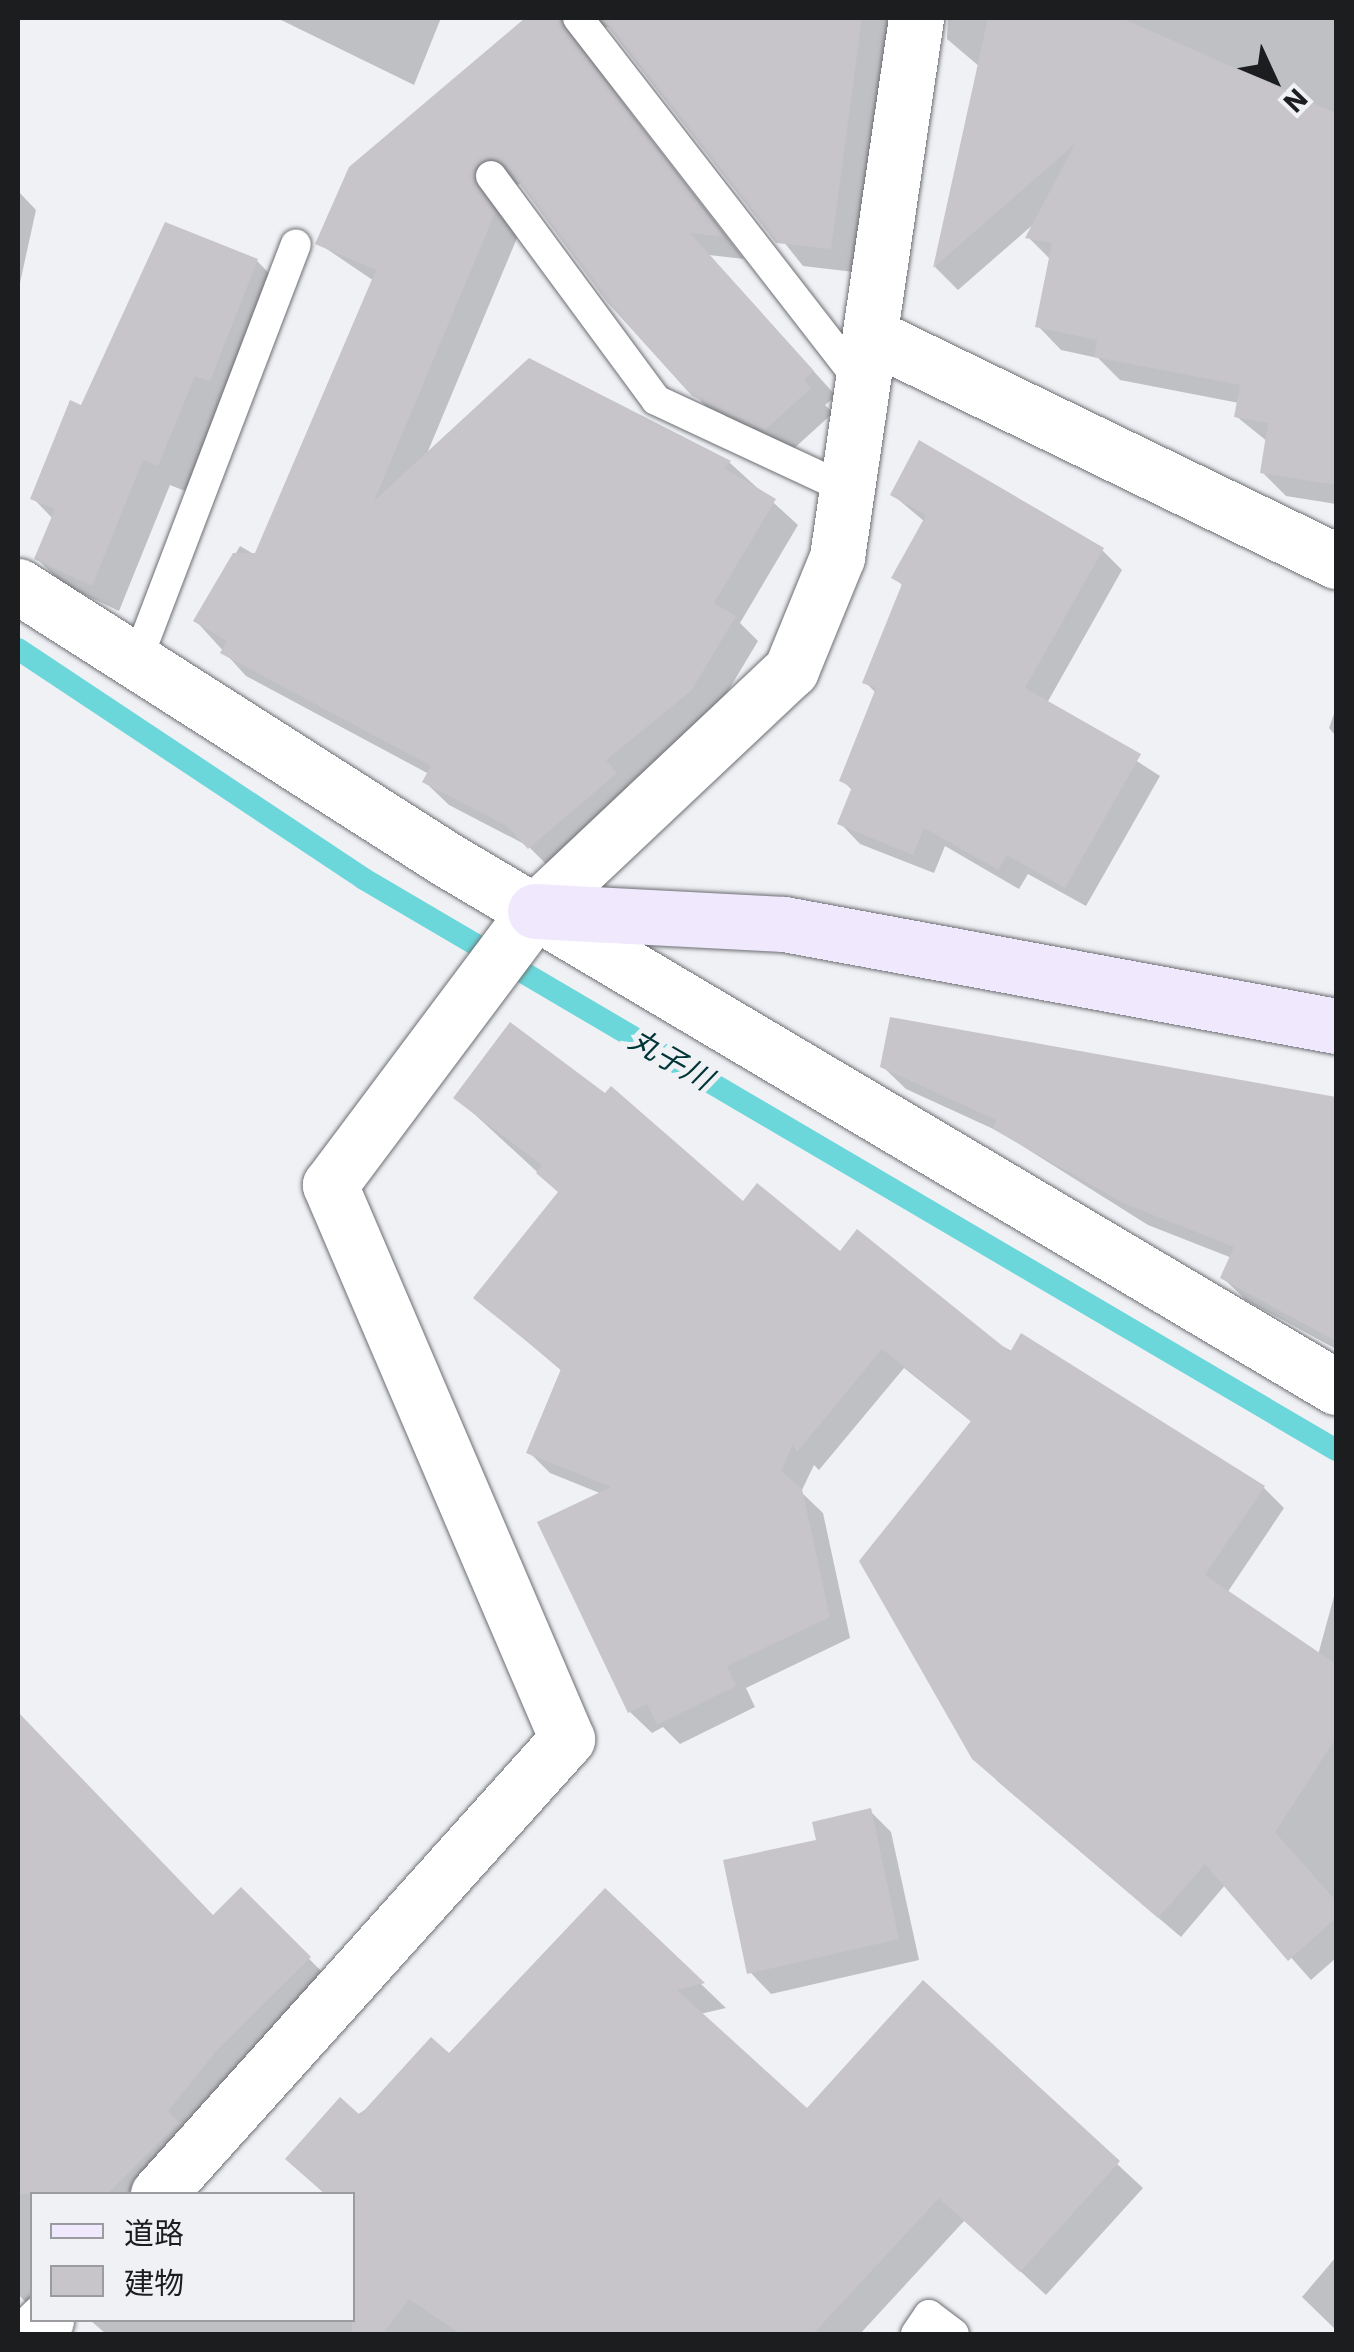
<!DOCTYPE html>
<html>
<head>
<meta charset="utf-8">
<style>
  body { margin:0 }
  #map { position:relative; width:1354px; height:2352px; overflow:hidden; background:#eff1f5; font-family:"IBM Plex Sans","Noto Sans JP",sans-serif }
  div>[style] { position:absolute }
  .shadow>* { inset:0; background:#0003 }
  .stream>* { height:22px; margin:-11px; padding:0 11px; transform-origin:11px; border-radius:11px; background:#6bd7da }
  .building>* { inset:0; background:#c7c5c9 }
  .roads { filter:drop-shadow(0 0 2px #6d6f73) drop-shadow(0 0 2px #6d6f73) }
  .lane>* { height:30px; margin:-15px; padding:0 15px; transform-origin:15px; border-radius:15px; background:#fff }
  .street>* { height:55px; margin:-27.5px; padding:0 27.5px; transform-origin:27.5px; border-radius:27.5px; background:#fff }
  .secondary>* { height:55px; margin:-27.5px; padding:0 27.5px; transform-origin:27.5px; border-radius:27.5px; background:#f0e8fc }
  span { translate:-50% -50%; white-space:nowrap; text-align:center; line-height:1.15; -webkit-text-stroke:10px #eff1f5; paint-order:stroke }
  .water-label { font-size:30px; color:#003537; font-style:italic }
  .frame { position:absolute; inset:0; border:20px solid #1c1d1e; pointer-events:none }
  .legend { position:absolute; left:30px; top:2192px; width:325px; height:130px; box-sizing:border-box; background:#eff1f5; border:2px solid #9b9c9f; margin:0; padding:12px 18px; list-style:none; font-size:30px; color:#1c1d1e }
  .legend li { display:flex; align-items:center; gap:20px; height:50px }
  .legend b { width:50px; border:2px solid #9b9c9f }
  .north { position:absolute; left:1224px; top:30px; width:100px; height:100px; -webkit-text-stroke:8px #eff1f5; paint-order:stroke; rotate:134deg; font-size:28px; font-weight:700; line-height:40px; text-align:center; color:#1c1d1e }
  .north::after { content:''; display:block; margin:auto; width:35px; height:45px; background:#1c1d1e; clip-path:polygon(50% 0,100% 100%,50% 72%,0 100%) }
</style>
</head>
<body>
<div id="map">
  <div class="shadow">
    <i style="clip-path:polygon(277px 18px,441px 18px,414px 85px)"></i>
    <i style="clip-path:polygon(529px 18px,925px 18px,854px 272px,803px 266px,613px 28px,590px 25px,586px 55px,744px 259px,709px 255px,836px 396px,825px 405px,833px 413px,790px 452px,718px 419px,694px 394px,523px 183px,496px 192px,517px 238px,426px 456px,529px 361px,730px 463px,798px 525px,740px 623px,758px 641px,713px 716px,628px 785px,638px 798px,553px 871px,528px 846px,449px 805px,425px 782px,429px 774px,246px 676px,196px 621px,240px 546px,257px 556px,374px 281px,318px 243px,351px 169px)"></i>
    <i style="clip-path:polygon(948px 18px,1336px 18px,1336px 504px,1286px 496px,1262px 472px,1268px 442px,1237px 417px,1239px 403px,1120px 380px,1098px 358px,1061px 350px,1038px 326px,1051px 260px,1028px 237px,1036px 222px,958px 290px,935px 267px,980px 67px,947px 39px)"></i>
    <i style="clip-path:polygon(18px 191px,36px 210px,18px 292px)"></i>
    <i style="clip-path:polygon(257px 261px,284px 288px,185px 491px,170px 485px,119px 611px,64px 585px,37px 559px,53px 519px,33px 498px,82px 408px)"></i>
    <i style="clip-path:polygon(893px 495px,1102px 550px,1122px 570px,1047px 703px,1160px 776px,1086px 906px,1028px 874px,1019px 889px,945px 846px,934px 873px,860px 844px,840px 823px,853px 791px,842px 780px,876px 693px,865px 682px,904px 587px,894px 577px,925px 522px)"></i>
    <i style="clip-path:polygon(1336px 708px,1336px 736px,1329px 728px)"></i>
    <i style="clip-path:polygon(882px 1066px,1172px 1076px,1336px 1099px,1336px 1349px,1246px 1300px,1223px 1278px,1232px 1258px,1148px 1225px,1000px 1132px,906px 1089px)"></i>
    <i style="clip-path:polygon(457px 1098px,743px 1205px,1264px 1488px,1284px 1508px,1227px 1593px,1318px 1655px,1336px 1589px,1336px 1958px,1311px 1980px,1226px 1884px,1181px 1937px,996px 1780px,973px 1423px,904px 1368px,819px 1470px,814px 1465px,801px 1492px,823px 1513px,850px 1638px,746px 1688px,755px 1707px,680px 1744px,663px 1727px,652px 1733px,630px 1712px,602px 1494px,550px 1473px,529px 1452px,563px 1372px,476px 1298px,560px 1193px)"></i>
    <i style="clip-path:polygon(27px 1726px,213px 1918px,241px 1890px,333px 1983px,156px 2194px,32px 2194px,32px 2309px,18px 2294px,18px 1735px)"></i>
    <i style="clip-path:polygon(870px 1811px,891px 1832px,919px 1960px,771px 1994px,750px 1972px,819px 1842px)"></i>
    <i style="clip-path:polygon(605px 1892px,726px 2008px,700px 2014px,807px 2111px,923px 1984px,1143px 2188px,1046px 2295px,965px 2220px,860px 2334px,106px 2334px,90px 2320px,352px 2320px,352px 2194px,325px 2194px,288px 2159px,449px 2056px)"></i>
    <i style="clip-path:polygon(1336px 2257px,1336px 2330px,1302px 2297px)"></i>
  </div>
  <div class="stream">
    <i style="left:18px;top:649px;width:415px;rotate:33.6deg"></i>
    <i style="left:364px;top:879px;width:1127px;rotate:30.43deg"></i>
  </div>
  <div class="building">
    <i style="clip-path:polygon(525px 18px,560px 18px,724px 237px,690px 233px,814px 371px,804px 380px,811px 388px,765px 430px,692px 396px,607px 302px,506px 165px,490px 157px,474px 168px,495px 213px,374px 501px,529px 358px,731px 461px,724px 468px,776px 499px,714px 603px,736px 616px,691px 691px,606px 760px,617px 773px,528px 849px,507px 826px,422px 782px,431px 766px,220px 653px,227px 641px,193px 621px,233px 553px,255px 553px,376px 270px,315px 244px,349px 167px)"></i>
    <i style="clip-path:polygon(601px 18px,862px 18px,831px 249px,776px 243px)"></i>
    <i style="clip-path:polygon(988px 18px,1122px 18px,1336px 113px,1336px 485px,1260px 473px,1268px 423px,1234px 417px,1240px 385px,1094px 357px,1097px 340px,1035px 327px,1052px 243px,1025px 238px,1075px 144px,933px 268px)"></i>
    <i style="clip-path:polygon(165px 222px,258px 259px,210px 381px,195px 376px,158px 466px,143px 460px,92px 586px,34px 559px,55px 509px,30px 499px,70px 400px,81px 405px)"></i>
    <i style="clip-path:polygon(919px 440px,1104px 548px,1025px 688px,1141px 754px,1065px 888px,1007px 855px,998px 870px,924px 828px,913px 855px,837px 824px,852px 787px,839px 781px,876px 688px,862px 683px,902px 584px,891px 578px,926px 515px,890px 495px)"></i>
    <i style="clip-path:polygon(890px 1017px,1336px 1097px,1336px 1341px,1220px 1278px,1234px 1247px,1123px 1203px,993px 1129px,996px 1120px,880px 1067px)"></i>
    <i style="clip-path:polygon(510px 1022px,605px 1093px,611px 1086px,743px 1201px,757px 1183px,840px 1251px,857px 1229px,1010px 1352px,1021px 1333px,1265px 1486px,1205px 1575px,1336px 1664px,1336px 1738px,1275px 1832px,1336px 1901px,1336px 1918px,1288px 1961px,1205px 1864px,1158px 1918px,972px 1759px,859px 1561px,971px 1421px,882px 1349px,797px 1452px,793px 1444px,781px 1471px,802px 1489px,830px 1617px,727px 1666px,736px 1686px,657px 1725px,647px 1704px,628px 1713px,537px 1522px,611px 1487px,526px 1453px,561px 1369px,473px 1298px,558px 1192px,536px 1173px,542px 1165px,453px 1098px)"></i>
    <i style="clip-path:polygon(18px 1712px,213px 1915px,241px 1887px,311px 1957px,217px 2050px,168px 2111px,179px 2123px,107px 2194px,18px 2194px)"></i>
    <i style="clip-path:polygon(871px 1808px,899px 1939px,747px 1974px,723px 1860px,816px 1840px,812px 1822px)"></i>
    <i style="clip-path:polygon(605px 1888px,705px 1983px,677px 1990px,807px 2108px,923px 1980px,1120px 2161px,1020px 2272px,939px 2198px,813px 2334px,461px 2334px,409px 2299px,383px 2334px,352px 2334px,352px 2194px,325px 2194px,285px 2159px,340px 2097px,360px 2115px,431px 2037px,449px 2053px)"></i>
  </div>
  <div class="roads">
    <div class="lane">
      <i style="left:578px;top:18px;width:463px;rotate:52.2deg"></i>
      <i style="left:491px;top:176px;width:278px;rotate:53.6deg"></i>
      <i style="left:656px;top:400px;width:211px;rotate:25deg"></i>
      <i style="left:136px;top:663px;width:448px;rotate:-69.1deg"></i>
      <i style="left:916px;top:2334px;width:23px;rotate:-56deg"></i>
      <i style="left:929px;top:2315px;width:31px;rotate:37deg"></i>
    </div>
    <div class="street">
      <i style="left:872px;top:336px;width:516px;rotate:25.87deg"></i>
      <i style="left:18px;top:586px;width:508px;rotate:32.53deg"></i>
      <i style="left:446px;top:859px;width:1035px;rotate:30.68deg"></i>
      <i style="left:158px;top:2194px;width:612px;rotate:-48.05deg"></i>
      <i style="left:567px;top:1739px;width:603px;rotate:-113.16deg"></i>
      <i style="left:330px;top:1185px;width:342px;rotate:-53.2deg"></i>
      <i style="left:535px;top:911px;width:352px;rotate:-43.3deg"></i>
      <i style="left:791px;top:670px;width:122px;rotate:-67.8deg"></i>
      <i style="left:837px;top:557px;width:545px;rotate:-81.66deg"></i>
      <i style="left:32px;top:2334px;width:20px;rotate:-45deg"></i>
    </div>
    <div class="secondary">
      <i style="left:535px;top:911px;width:249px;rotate:3deg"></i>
      <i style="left:784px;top:924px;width:561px;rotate:10.47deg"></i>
    </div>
  </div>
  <div class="water-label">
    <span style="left:671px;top:1059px;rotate:30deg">丸子川</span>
  </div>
  <div class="frame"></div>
  <ul class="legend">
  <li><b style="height:12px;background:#f0e8fc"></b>道路</li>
  <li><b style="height:28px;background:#c7c5c9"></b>建物</li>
  </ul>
  <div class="north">N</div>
</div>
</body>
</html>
